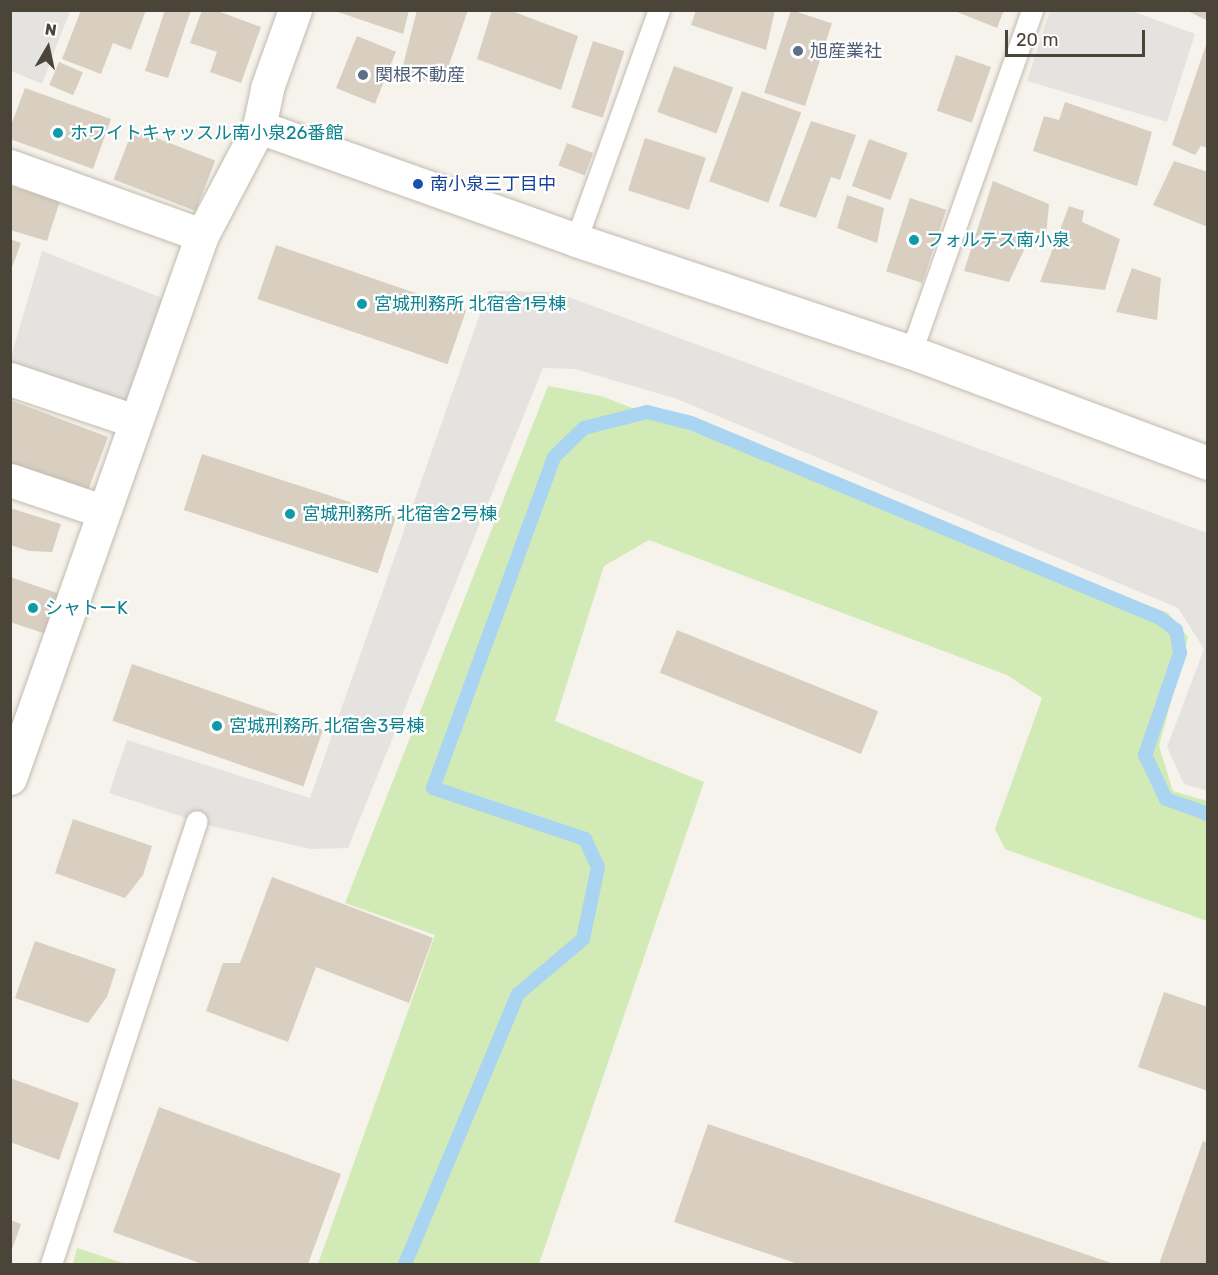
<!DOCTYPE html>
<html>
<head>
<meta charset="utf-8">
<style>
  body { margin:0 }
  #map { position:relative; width:1218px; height:1275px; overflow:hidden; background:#f6f3ec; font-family:Rubik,"Noto Sans JP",sans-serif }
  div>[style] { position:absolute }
  .green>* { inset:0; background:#d2eab5 }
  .parking>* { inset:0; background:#e5e3e0 }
  .stream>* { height:14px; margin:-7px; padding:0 7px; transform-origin:7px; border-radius:7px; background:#a9d4f2 }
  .building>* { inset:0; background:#d8cfc1; transform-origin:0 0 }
  .roads { filter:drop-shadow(0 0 2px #c2bbae) drop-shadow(0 0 2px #c2bbae) }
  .service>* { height:21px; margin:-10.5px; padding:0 10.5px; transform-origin:10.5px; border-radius:10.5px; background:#fff }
  .minor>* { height:33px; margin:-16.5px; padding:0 16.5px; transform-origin:16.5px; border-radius:16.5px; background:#fff }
  .tertiary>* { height:33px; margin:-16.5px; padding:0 16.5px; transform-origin:16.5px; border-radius:16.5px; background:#fff }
  .dots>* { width:16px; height:16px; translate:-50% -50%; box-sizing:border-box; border:3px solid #fff; border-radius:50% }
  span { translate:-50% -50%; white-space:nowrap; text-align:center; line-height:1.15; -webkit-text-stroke:4.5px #fff; paint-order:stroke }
  .service-label { font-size:18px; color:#4e5e75 }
  .left { translate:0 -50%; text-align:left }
  .culture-label { font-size:18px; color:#0d838f }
  .transit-label { font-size:18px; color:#164399 }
  .frame { position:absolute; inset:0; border:12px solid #4b4439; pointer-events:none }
  .north { position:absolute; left:18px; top:18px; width:60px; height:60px; -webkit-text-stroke:4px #fff; paint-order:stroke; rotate:9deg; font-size:16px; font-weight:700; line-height:24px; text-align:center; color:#4b4439 }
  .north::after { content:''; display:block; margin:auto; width:21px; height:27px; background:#4b4439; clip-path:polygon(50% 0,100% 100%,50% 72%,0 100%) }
  .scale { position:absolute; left:1005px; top:30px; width:140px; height:27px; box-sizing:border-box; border:3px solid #4b4439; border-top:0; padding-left:8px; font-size:18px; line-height:21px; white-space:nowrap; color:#4b4439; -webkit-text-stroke:4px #fff; paint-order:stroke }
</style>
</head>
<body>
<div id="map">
  <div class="green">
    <i style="clip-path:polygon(548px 386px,601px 396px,1168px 613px,1188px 637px,1159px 746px,1173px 791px,1207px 801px,1207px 921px,1005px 849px,995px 829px,1042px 698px,1007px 675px,649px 540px,604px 566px,555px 721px,704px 782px,539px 1264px,318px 1264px,435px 935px,345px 903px)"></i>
    <i style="clip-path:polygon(77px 1248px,126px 1264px,73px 1264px)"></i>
  </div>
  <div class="parking">
    <i style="clip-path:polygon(1050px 10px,1132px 11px,1195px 34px,1167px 122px,1027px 81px)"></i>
    <i style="clip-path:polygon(10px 11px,70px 11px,42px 84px,11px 71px)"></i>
    <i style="clip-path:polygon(42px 251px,170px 301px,131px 409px,11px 371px,11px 357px)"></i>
    <i style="clip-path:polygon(488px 291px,555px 292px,1207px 533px,1207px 791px,1184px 784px,1167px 747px,1204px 649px,1178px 608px,677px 399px,575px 369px,543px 368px,348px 848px,311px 849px,211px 826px,109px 793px,127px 740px,310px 798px)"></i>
  </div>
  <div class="stream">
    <i style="left:405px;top:1264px;width:293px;rotate:-67.3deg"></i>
    <i style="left:518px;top:994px;width:85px;rotate:-40.2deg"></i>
    <i style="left:583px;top:939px;width:74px;rotate:-78.2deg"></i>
    <i style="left:598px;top:867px;width:31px;rotate:-115deg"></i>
    <i style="left:585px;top:839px;width:160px;rotate:-161.5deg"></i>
    <i style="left:433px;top:788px;width:352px;rotate:-69.9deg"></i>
    <i style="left:554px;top:457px;width:42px;rotate:-44deg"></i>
    <i style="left:584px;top:428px;width:65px;rotate:-14.3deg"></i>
    <i style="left:647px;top:412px;width:45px;rotate:14deg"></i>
    <i style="left:691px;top:423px;width:508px;rotate:22.58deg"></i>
    <i style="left:1160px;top:618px;width:20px;rotate:37deg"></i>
    <i style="left:1176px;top:630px;width:23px;rotate:80deg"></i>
    <i style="left:1180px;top:653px;width:108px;rotate:108.9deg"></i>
    <i style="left:1145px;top:755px;width:49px;rotate:64.5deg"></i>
    <i style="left:1166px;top:799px;width:45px;rotate:19.7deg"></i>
  </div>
  <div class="building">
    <i style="clip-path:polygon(81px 10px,146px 10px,131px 50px,113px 43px,101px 74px,62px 59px)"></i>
    <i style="clip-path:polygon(165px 10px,191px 10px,168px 78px,145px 71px)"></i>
    <i style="clip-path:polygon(202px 10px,215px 10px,261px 27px,241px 83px,210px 72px,217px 52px,190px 43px)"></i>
    <i style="clip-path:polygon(332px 10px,409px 10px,403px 34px)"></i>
    <i style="clip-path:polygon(417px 10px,468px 10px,442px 85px,401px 73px)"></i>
    <i style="clip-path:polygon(492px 10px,509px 10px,578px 36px,561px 90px,477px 59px)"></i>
    <i style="clip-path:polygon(696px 10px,775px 10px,766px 50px,691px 25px)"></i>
    <i style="left:791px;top:10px;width:43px;height:87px;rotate:18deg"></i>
    <i style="clip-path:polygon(952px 10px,1004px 10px,997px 28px)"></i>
    <i style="clip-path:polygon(1186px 10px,1208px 10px,1208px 21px)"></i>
    <i style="left:357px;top:36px;width:42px;height:56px;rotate:22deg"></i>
    <i style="left:593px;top:41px;width:33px;height:70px;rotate:18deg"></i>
    <i style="clip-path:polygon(1207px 42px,1208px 148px,1201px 146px,1195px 155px,1172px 145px)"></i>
    <i style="left:956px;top:55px;width:37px;height:59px;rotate:19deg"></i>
    <i style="left:59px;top:62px;width:26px;height:25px;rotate:23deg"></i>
    <i style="left:674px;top:66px;width:63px;height:49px;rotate:20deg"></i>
    <i style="clip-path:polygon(25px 88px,111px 119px,93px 169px,10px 139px,10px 128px)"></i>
    <i style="left:742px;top:91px;width:63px;height:96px;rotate:20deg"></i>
    <i style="clip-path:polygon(1065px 102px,1152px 132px,1137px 186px,1033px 151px,1044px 116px,1059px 120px)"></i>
    <i style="clip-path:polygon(811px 121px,856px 135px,840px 180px,831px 177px,816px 218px,779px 206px)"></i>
    <i style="left:133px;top:129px;width:88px;height:54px;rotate:21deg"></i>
    <i style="left:645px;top:138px;width:64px;height:55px;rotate:18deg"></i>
    <i style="left:869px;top:139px;width:41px;height:50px;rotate:20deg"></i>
    <i style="left:567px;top:143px;width:28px;height:24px;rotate:21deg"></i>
    <i style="clip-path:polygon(1174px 161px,1208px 172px,1208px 227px,1153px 205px)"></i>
    <i style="clip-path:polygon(993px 181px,1049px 204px,1046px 237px,1032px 233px,1009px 282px,964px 271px)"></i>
    <i style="clip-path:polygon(10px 186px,60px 201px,47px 241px,10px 230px)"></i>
    <i style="clip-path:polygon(847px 195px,884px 208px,877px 243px,837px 228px)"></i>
    <i style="left:910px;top:198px;width:38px;height:77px;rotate:18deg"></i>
    <i style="clip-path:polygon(1069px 206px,1084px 211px,1082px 222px,1120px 239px,1105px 290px,1040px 282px)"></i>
    <i style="clip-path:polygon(10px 239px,21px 243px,11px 270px,10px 270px)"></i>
    <i style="left:276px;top:245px;width:201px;height:57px;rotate:19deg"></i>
    <i style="clip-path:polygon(1132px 268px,1161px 278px,1157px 320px,1116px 312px)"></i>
    <i style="clip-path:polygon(10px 400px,108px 437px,87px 493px,10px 464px)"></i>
    <i style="left:202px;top:454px;width:204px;height:59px;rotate:18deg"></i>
    <i style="clip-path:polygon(10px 508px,61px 524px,52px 552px,29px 551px,10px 545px)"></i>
    <i style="clip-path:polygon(10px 577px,60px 594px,46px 634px,10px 622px)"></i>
    <i style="left:677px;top:630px;width:217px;height:46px;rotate:22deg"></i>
    <i style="left:132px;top:664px;width:202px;height:60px;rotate:19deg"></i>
    <i style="clip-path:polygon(73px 819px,152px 846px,143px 875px,125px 898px,55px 873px)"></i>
    <i style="clip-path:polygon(272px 877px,433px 938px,409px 1003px,316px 967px,288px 1042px,206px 1011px,223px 963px,240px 963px)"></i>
    <i style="clip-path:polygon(35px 941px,116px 969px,107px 997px,88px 1023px,15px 998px)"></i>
    <i style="clip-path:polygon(1164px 992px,1208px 1007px,1208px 1091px,1138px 1067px)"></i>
    <i style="clip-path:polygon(10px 1078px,79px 1103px,59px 1160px,10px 1142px)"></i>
    <i style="clip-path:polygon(159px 1107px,341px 1174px,308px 1264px,202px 1264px,113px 1232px)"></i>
    <i style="clip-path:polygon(708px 1124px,1114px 1264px,798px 1264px,674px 1222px)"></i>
    <i style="clip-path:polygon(1203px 1141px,1208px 1143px,1208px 1264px,1159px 1264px)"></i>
    <i style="clip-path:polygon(10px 1220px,21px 1224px,11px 1252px,10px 1252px)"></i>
  </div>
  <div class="roads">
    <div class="service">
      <i style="left:576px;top:240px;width:245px;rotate:-70.2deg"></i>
      <i style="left:911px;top:352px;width:363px;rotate:-70.5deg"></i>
      <i style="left:51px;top:1264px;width:466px;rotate:-71.8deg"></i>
    </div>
    <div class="minor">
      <i style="left:259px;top:127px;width:40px;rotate:-78deg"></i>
      <i style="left:267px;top:88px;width:83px;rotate:-70.3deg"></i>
      <i style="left:10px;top:166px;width:204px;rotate:19.8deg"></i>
      <i style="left:10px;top:379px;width:132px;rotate:18.6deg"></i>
      <i style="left:10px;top:480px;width:97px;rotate:18.6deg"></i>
    </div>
    <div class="tertiary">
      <i style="left:10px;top:778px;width:576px;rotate:-70.53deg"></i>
      <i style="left:202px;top:235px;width:122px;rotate:-62.2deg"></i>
      <i style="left:259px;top:127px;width:337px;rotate:19.6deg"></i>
      <i style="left:576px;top:240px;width:353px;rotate:18.5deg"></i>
      <i style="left:911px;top:352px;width:317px;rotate:20.5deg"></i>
    </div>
  </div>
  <div class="dots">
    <i style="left:798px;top:51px;background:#5c6f8a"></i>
    <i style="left:363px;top:75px;background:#5c6f8a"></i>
    <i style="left:58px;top:133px;background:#0f9aa8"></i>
    <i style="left:418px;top:184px;background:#1a4fb4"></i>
    <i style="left:914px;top:240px;background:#0f9aa8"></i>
    <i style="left:362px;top:304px;background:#0f9aa8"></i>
    <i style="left:290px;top:514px;background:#0f9aa8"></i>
    <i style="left:33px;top:608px;background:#0f9aa8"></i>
    <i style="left:217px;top:726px;background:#0f9aa8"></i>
  </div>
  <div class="service-label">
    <span class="left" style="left:810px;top:51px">旭産業社</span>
    <span class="left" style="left:375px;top:75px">関根不動産</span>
  </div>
  <div class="culture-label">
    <span class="left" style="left:70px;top:133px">ホワイトキャッスル南小泉26番館</span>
    <span class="left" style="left:926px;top:240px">フォルテス南小泉</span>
    <span class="left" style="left:374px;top:304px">宮城刑務所 北宿舎1号棟</span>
    <span class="left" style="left:302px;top:514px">宮城刑務所 北宿舎2号棟</span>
    <span class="left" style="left:45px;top:608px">シャトーK</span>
    <span class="left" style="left:229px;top:726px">宮城刑務所 北宿舎3号棟</span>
  </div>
  <div class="transit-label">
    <span class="left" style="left:430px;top:184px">南小泉三丁目中</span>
  </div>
  <div class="frame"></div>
  <div class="north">N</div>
  <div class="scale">20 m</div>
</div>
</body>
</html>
